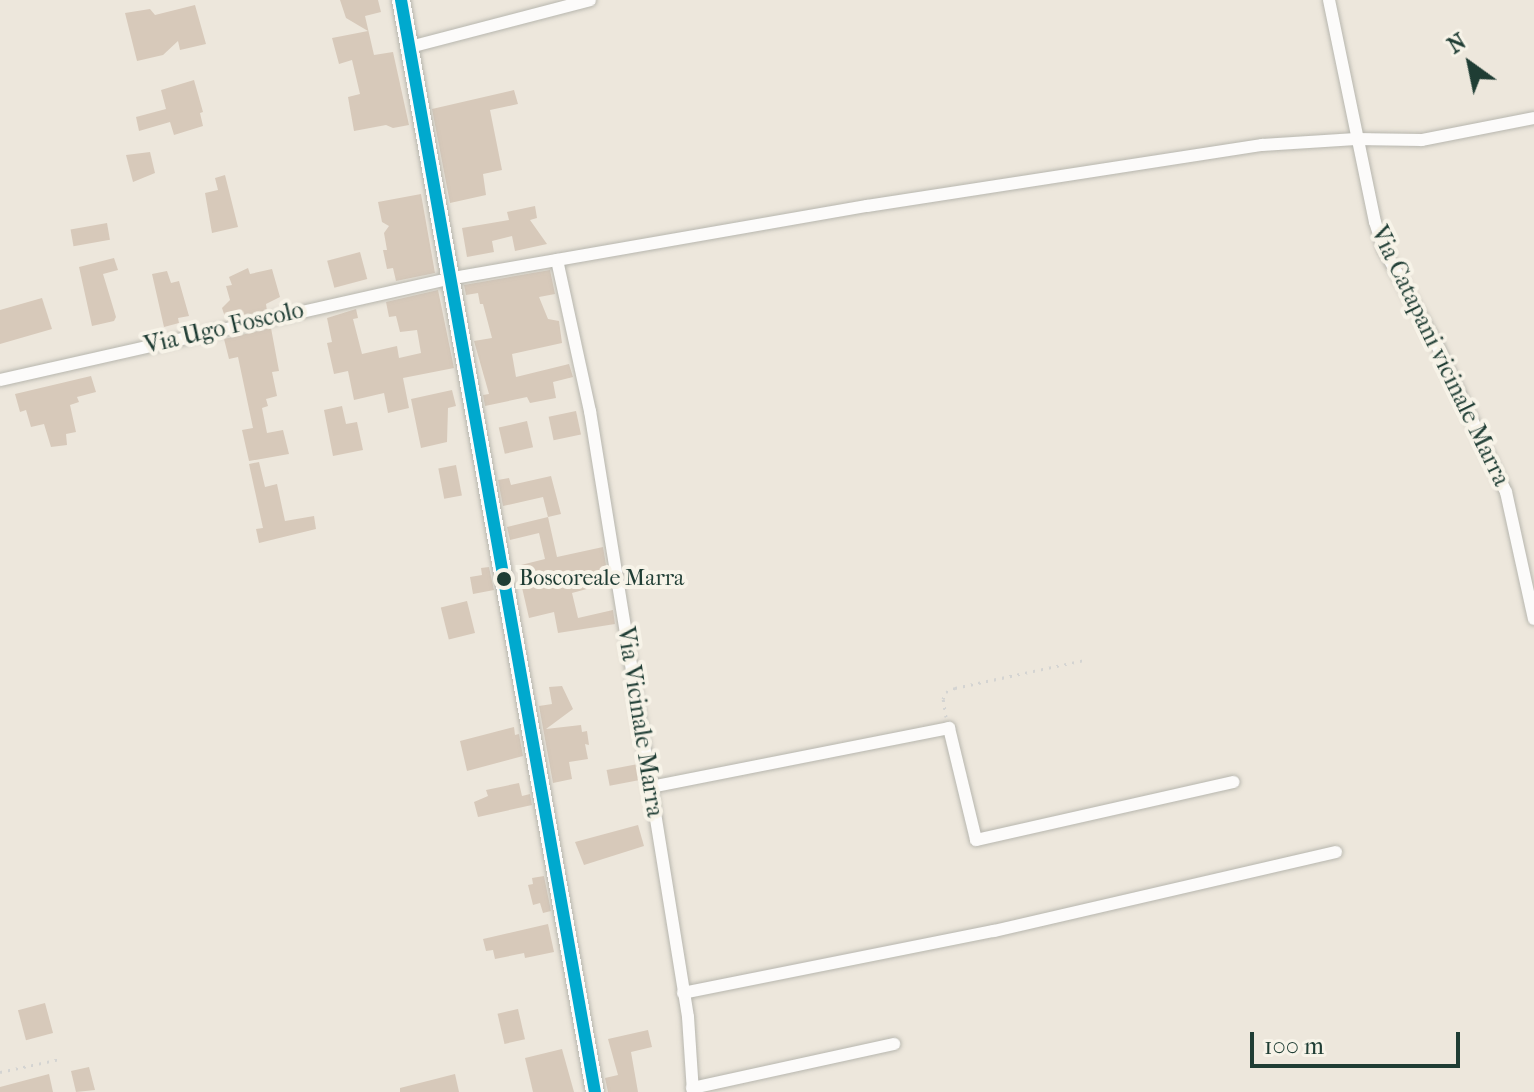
<!DOCTYPE html>
<html>
<head>
<meta charset="utf-8">
<style>
  body { margin:0 }
  #map { position:relative; width:1534px; height:1092px; overflow:hidden; background:#ede7dc; font-family:"IM FELL French Canon",serif }
  div>[style] { position:absolute }
  .building>* { inset:0; background:#d7c9ba; transform-origin:0 0 }
  .path>* { height:3px; margin-top:-1.5px; transform-origin:0; background:repeating-linear-gradient(90deg,#d4d4d2 0 2px,transparent 0 8px) }
  .roads { filter:drop-shadow(0 0 2px #b7b6ae) drop-shadow(0 0 2px #b7b6ae) }
  .minor>* { height:12px; margin:-6px; padding:0 6px; transform-origin:6px; border-radius:6px; background:#fcfbfa }
  .secondary>* { height:18px; margin:-9px; padding:0 9px; transform-origin:9px; border-radius:9px; background:#fcfbfa }
  .bus-1>* { height:12px; margin:-6px; padding:0 6px; transform-origin:6px; border-radius:6px; background:#00a9ce }
  .dots>* { width:22px; height:22px; translate:-50% -50%; box-sizing:border-box; border:4px solid #f7f3e8; border-radius:50% }
  span { translate:-50% -50%; white-space:nowrap; text-align:center; line-height:1.15; -webkit-text-stroke:8px #f7f3e8; paint-order:stroke }
  .bus-label { font-size:22px; color:#1f3d34 }
  .left { translate:0 -50%; text-align:left }
  .street-label { font-size:24px; color:#1f3d34 }
  .north { position:absolute; left:1430px; top:24px; width:80px; height:80px; -webkit-text-stroke:6px #f7f3e8; paint-order:stroke; rotate:327deg; font-size:22px; font-weight:700; line-height:32px; text-align:center; color:#1f3d34 }
  .north::after { content:''; display:block; margin:auto; width:28px; height:36px; background:#1f3d34; clip-path:polygon(50% 0,100% 100%,50% 72%,0 100%) }
  .scale { position:absolute; left:1250px; top:1032px; width:210px; height:36px; box-sizing:border-box; border:4px solid #1f3d34; border-top:0; padding-left:10px; font-size:24px; line-height:28px; white-space:nowrap; color:#1f3d34; -webkit-text-stroke:6px #f7f3e8; paint-order:stroke }
</style>
</head>
<body>
<div id="map">
  <div class="building">
    <i style="clip-path:polygon(340px 0,378px 0,381px 12px,365px 16px,374px 55px,393px 52px,409px 125px,393px 128px,386px 125px,354px 131px,348px 97px,360px 94px,352px 60px,339px 64px,332px 38px,368px 31px,346px 18px)"></i>
    <i style="clip-path:polygon(195px 5px,206px 44px,180px 50px,178px 41px,163px 55px,137px 61px,125px 13px,150px 9px,155px 15px)"></i>
    <i style="clip-path:polygon(194px 80px,203px 112px,200px 113px,203px 126px,174px 135px,170px 122px,139px 131px,136px 117px,166px 109px,161px 90px)"></i>
    <i style="clip-path:polygon(514px 90px,518px 104px,490px 110px,502px 170px,483px 174px,486px 195px,450px 203px,432px 109px)"></i>
    <i style="clip-path:polygon(150px 152px,155px 173px,133px 182px,126px 155px)"></i>
    <i style="clip-path:polygon(225px 175px,238px 227px,212px 233px,205px 193px,218px 190px,215px 178px)"></i>
    <i style="clip-path:polygon(421px 194px,435px 273px,396px 281px,393px 268px,387px 269px,383px 250px,387px 250px,384px 233px,389px 226px,382px 222px,378px 202px)"></i>
    <i style="clip-path:polygon(535px 206px,537px 218px,530px 220px,547px 244px,515px 251px,512px 236px,492px 241px,494px 252px,467px 257px,462px 228px,509px 220px,507px 212px)"></i>
    <i style="left:107px;top:223px;width:17px;height:37px;rotate:80deg"></i>
    <i style="left:360px;top:252px;width:28px;height:34px;rotate:75deg"></i>
    <i style="clip-path:polygon(114px 258px,118px 270px,103px 274px,116px 317px,114px 321px,92px 326px,79px 267px)"></i>
    <i style="clip-path:polygon(248px 268px,250px 274px,272px 269px,280px 297px,266px 304px,267px 311px,226px 320px,222px 308px,230px 300px,226px 286px,232px 285px,229px 277px)"></i>
    <i style="clip-path:polygon(550px 270px,555px 294px,539px 297px,548px 319px,559px 321px,562px 343px,512px 354px,516px 377px,569px 364px,573px 377px,553px 382px,556px 398px,530px 403px,527px 397px,485px 406px,483px 395px,489px 394px,474px 341px,492px 338px,483px 304px,480px 304px,478px 293px,466px 295px,464px 285px)"></i>
    <i style="clip-path:polygon(167px 271px,171px 283px,179px 281px,189px 316px,178px 318px,179px 323px,164px 327px,152px 274px)"></i>
    <i style="clip-path:polygon(438px 290px,454px 368px,403px 378px,409px 408px,388px 413px,384px 393px,354px 400px,348px 371px,334px 374px,327px 343px,332px 342px,327px 318px,356px 309px,358px 318px,353px 319px,362px 354px,397px 346px,399px 358px,421px 353px,417px 330px,400px 332px,396px 316px,389px 317px,386px 302px)"></i>
    <i style="clip-path:polygon(42px 298px,52px 329px,0 344px,0 310px)"></i>
    <i style="clip-path:polygon(271px 328px,279px 371px,272px 372px,277px 396px,266px 399px,268px 406px,262px 408px,267px 433px,283px 430px,289px 454px,249px 461px,242px 430px,253px 428px,238px 357px,229px 359px,224px 339px)"></i>
    <i style="clip-path:polygon(91px 376px,96px 392px,77px 397px,79px 402px,70px 405px,76px 432px,66px 434px,67px 445px,51px 447px,44px 424px,31px 427px,26px 410px,20px 412px,15px 394px)"></i>
    <i style="clip-path:polygon(452px 390px,456px 406px,448px 408px,447px 442px,421px 448px,411px 399px)"></i>
    <i style="clip-path:polygon(342px 406px,346px 424px,357px 422px,363px 450px,333px 456px,324px 410px)"></i>
    <i style="left:576px;top:411px;width:24px;height:28px;rotate:78deg"></i>
    <i style="left:527px;top:421px;width:27px;height:29px;rotate:77deg"></i>
    <i style="clip-path:polygon(259px 462px,265px 487px,277px 484px,285px 521px,314px 516px,316px 529px,259px 543px,256px 529px,263px 528px,249px 464px)"></i>
    <i style="left:456px;top:465px;width:31px;height:18px;rotate:79deg"></i>
    <i style="clip-path:polygon(551px 476px,561px 514px,548px 517px,543px 497px,503px 506px,498px 480px,509px 478px,511px 485px)"></i>
    <i style="clip-path:polygon(548px 517px,557px 557px,603px 547px,609px 583px,572px 593px,578px 618px,613px 610px,615px 624px,558px 633px,554px 612px,529px 618px,517px 566px,545px 559px,539px 533px,510px 540px,507px 527px)"></i>
    <i style="clip-path:polygon(489px 567px,494px 590px,473px 594px,470px 577px,482px 575px,481px 568px)"></i>
    <i style="left:467px;top:601px;width:33px;height:27px;rotate:76deg"></i>
    <i style="clip-path:polygon(562px 686px,573px 709px,546px 729px,581px 725px,582px 732px,587px 731px,589px 745px,585px 744px,588px 759px,569px 762px,572px 779px,553px 783px,539px 706px,552px 704px,549px 687px)"></i>
    <i style="clip-path:polygon(514px 727px,515px 735px,519px 734px,523px 756px,467px 771px,460px 741px)"></i>
    <i style="left:638px;top:764px;width:16px;height:32px;rotate:79deg"></i>
    <i style="clip-path:polygon(519px 783px,522px 796px,530px 794px,532px 805px,478px 817px,474px 802px,488px 796px,486px 790px)"></i>
    <i style="clip-path:polygon(638px 825px,644px 846px,584px 865px,575px 842px)"></i>
    <i style="clip-path:polygon(544px 876px,551px 911px,543px 913px,540px 903px,533px 905px,528px 885px,533px 884px,532px 878px)"></i>
    <i style="clip-path:polygon(548px 924px,554px 952px,525px 958px,524px 953px,495px 959px,493px 950px,486px 951px,483px 939px)"></i>
    <i style="left:45px;top:1003px;width:31px;height:28px;rotate:75deg"></i>
    <i style="left:518px;top:1009px;width:31px;height:21px;rotate:77deg"></i>
    <i style="clip-path:polygon(648px 1030px,652px 1047px,631px 1052px,638px 1092px,608px 1092px,605px 1078px,618px 1075px,608px 1039px)"></i>
    <i style="clip-path:polygon(562px 1049px,574px 1092px,533px 1092px,525px 1058px)"></i>
    <i style="clip-path:polygon(89px 1067px,95px 1090px,76px 1092px,71px 1071px)"></i>
    <i style="clip-path:polygon(49px 1074px,53px 1092px,0 1092px,0 1087px)"></i>
    <i style="clip-path:polygon(455px 1074px,459px 1092px,400px 1092px,400px 1088px)"></i>
  </div>
  <div class="path">
    <i style="left:946px;top:717px;width:18px;rotate:-99deg"></i>
    <i style="left:943px;top:699px;width:8px;rotate:-67deg"></i>
    <i style="left:946px;top:692px;width:10px;rotate:-24deg"></i>
    <i style="left:955px;top:688px;width:132px;rotate:-12.2deg"></i>
    <i style="left:0;top:1072px;width:61px;rotate:-12.2deg"></i>
  </div>
  <div class="roads">
    <div class="minor">
      <i style="left:1329px;top:0;width:227px;rotate:78.3deg"></i>
      <i style="left:1375px;top:222px;width:29px;rotate:72deg"></i>
      <i style="left:1384px;top:250px;width:111px;rotate:60.9deg"></i>
      <i style="left:1438px;top:347px;width:160px;rotate:64.9deg"></i>
      <i style="left:1506px;top:492px;width:130px;rotate:77.6deg"></i>
      <i style="left:410px;top:47px;width:186px;rotate:-14.6deg"></i>
      <i style="left:557px;top:260px;width:155px;rotate:77.7deg"></i>
      <i style="left:590px;top:411px;width:614px;rotate:80.81deg"></i>
      <i style="left:688px;top:1017px;width:75px;rotate:86.2deg"></i>
      <i style="left:0;top:380px;width:459px;rotate:-12.7deg"></i>
      <i style="left:448px;top:279px;width:425px;rotate:-9.9deg"></i>
      <i style="left:867px;top:206px;width:400px;rotate:-8.8deg"></i>
      <i style="left:1262px;top:145px;width:94px;rotate:-3.7deg"></i>
      <i style="left:1356px;top:139px;width:66px;rotate:0.9deg"></i>
      <i style="left:1422px;top:140px;width:114px;rotate:-11.1deg"></i>
      <i style="left:651px;top:787px;width:304px;rotate:-11.2deg"></i>
      <i style="left:949px;top:728px;width:115px;rotate:76.4deg"></i>
      <i style="left:976px;top:840px;width:264px;rotate:-12.7deg"></i>
      <i style="left:683px;top:993px;width:317px;rotate:-11.3deg"></i>
      <i style="left:994px;top:931px;width:351px;rotate:-13deg"></i>
      <i style="left:692px;top:1088px;width:207px;rotate:-12.3deg"></i>
    </div>
    <div class="secondary">
      <i style="left:401px;top:0;width:1109px;rotate:79.93deg"></i>
    </div>
  </div>
  <div class="bus-1">
    <i style="left:401px;top:0;width:1109px;rotate:79.93deg"></i>
  </div>
  <div class="dots">
    <i style="left:504px;top:579px;background:#1f3d34"></i>
  </div>
  <div class="bus-label">
    <span class="left" style="left:519px;top:579px">Boscoreale Marra</span>
  </div>
  <div class="street-label">
    <span style="left:224px;top:328px;rotate:-13deg">Via Ugo Foscolo</span>
    <span style="left:1440px;top:356px;rotate:64deg">Via Catapani vicinale Marra</span>
    <span style="left:640px;top:722px;rotate:81deg">Via Vicinale Marra</span>
  </div>
  <div class="north">N</div>
  <div class="scale">100 m</div>
</div>
</body>
</html>
